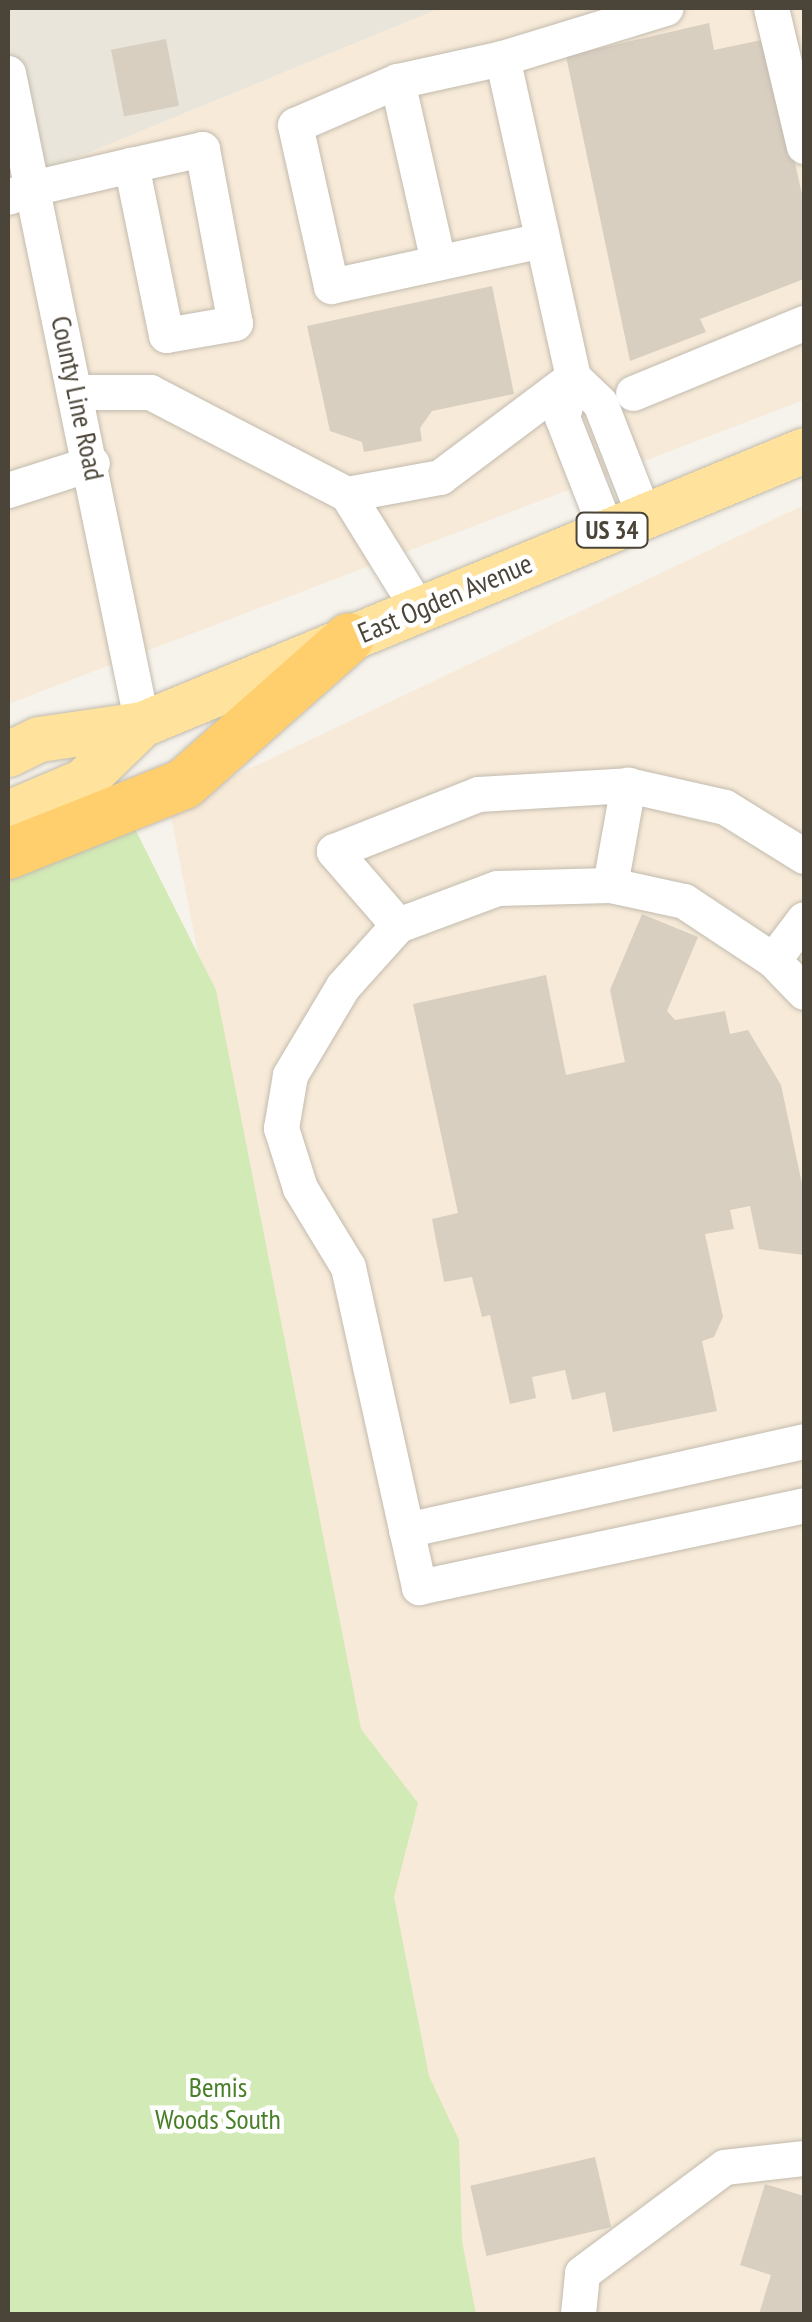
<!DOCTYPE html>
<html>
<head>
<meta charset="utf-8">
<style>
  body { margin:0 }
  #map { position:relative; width:812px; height:2322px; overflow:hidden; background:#f6f3ec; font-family:"PT Sans Narrow",sans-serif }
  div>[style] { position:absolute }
  .residential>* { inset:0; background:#eae5da }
  .commercial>* { inset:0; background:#f7ead8 }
  .green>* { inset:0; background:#d2eab5 }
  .building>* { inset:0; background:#d8cfc1; transform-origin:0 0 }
  .roads { filter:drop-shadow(0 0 2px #c2bbae) drop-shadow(0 0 2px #c2bbae) }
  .minor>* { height:35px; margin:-17.5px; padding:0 17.5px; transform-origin:17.5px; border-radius:17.5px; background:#fff }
  .major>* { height:45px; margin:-22.5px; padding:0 22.5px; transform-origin:22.5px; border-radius:22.5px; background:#ffe39c }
  .highway>* { height:50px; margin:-25px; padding:0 25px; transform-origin:25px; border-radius:25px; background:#ffcf6e }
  span { translate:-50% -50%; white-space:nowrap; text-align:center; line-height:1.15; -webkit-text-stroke:9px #fff; paint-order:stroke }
  .shield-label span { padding:2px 8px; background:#fff; border:2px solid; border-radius:8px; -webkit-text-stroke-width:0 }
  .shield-label { font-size:25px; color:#4b4439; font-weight:700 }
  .street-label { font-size:28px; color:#4b4439 }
  .park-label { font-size:28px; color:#4a7f2a }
  .frame { position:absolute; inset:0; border:10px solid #4b4439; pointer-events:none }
</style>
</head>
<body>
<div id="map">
  <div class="residential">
    <i style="clip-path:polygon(8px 8px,441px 8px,8px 186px)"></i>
  </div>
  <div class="commercial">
    <i style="clip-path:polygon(441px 8px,804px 8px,804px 400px,8px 704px,8px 186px)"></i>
    <i style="clip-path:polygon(804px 505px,804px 2314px,468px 2314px,169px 807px)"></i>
  </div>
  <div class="green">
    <i style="clip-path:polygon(131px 821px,216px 990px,361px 1729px,418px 1803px,394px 1897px,429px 2076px,459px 2140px,462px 2241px,476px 2314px,8px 2314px,8px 858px)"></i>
  </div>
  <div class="building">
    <i style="clip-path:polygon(709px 23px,714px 50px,767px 39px,804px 203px,804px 279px,700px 319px,706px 332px,630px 361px,566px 56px)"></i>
    <i style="left:166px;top:39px;width:68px;height:56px;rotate:79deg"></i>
    <i style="clip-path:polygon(492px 286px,514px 394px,432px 411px,420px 428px,422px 441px,364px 452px,362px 442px,330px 431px,307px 326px)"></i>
    <i style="clip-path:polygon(642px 914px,698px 937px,667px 1011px,675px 1020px,725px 1011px,730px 1034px,748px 1030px,781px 1085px,804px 1193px,804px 1255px,759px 1249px,750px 1206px,730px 1210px,734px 1229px,705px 1234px,723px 1317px,714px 1337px,702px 1341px,717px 1411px,613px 1432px,605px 1392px,572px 1400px,565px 1370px,532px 1377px,536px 1398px,510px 1404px,490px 1315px,482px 1317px,472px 1277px,444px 1282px,432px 1219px,458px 1213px,413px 1004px,546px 975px,566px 1075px,625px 1062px,610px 990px)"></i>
    <i style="left:595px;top:2157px;width:72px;height:128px;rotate:77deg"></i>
    <i style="clip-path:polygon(765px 2184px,804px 2196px,804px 2314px,759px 2314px,771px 2275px,740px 2265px)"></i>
  </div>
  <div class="roads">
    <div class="minor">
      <i style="left:771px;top:8px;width:142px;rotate:76.6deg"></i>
      <i style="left:502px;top:58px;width:171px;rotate:-17deg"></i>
      <i style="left:8px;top:73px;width:665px;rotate:78.37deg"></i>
      <i style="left:397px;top:81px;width:186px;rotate:77.2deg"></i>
      <i style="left:8px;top:197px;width:26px;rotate:-21deg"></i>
      <i style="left:32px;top:188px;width:102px;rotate:-13.1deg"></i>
      <i style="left:131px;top:165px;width:73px;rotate:-12.7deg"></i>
      <i style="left:202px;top:149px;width:177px;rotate:79.3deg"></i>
      <i style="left:235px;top:323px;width:70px;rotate:170.1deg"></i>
      <i style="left:166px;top:335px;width:174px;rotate:-101.6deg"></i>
      <i style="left:77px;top:392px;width:73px"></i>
      <i style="left:150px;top:392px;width:222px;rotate:27.4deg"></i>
      <i style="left:347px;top:494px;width:95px;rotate:-10.4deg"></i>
      <i style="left:440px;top:477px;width:166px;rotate:-36.9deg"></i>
      <i style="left:573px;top:377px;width:327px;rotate:-102.5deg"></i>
      <i style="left:502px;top:58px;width:107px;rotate:167.6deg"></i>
      <i style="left:397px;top:81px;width:111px;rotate:156.7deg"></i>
      <i style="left:295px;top:125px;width:165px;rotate:77.4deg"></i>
      <i style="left:331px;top:286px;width:211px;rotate:-12.3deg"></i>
      <i style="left:633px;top:393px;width:185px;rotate:-22.3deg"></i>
      <i style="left:8px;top:490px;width:88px;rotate:-17.8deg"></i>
      <i style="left:347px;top:494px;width:133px;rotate:58.2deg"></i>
      <i style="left:607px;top:532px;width:123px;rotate:-111.4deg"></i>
      <i style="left:562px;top:417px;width:41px;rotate:-74.6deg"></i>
      <i style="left:573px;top:377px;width:37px;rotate:44deg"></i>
      <i style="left:600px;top:403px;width:121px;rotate:68.7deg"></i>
      <i style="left:610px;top:885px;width:102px;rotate:-79.8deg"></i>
      <i style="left:398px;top:925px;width:98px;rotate:-130.9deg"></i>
      <i style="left:334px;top:851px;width:155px;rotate:-21.6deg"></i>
      <i style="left:478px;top:794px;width:150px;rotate:-3.4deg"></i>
      <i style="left:628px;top:785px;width:99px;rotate:12.8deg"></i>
      <i style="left:725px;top:807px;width:93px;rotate:31.8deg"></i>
      <i style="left:773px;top:960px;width:51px;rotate:-52.9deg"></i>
      <i style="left:804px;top:992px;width:45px;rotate:-134.1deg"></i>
      <i style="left:773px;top:960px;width:107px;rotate:-146.5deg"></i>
      <i style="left:684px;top:901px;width:76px;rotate:-167.8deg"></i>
      <i style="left:610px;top:885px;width:113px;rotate:178.5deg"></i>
      <i style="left:497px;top:888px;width:106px;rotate:159.5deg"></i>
      <i style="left:398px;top:925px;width:82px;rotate:132deg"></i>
      <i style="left:343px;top:986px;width:104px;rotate:120.8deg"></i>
      <i style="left:290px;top:1075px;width:54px;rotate:99.6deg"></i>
      <i style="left:281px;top:1128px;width:63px;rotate:72.4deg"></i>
      <i style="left:300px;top:1188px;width:92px;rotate:58.7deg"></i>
      <i style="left:348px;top:1267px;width:328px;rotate:77.5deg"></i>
      <i style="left:419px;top:1587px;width:394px;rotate:-12deg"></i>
      <i style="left:406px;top:1530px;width:408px;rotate:-12.6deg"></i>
      <i style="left:578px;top:2314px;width:41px;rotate:-84.4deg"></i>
      <i style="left:582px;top:2273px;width:177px;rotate:-36.7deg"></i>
      <i style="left:724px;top:2167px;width:81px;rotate:-6.4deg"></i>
    </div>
    <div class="major">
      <i style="left:8px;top:754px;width:34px;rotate:-26deg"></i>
      <i style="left:39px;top:739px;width:104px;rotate:-8.3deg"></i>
      <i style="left:142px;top:724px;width:716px;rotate:-22.48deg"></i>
      <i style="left:8px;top:813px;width:82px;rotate:-23.1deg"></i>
      <i style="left:83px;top:781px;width:82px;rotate:-44deg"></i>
    </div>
    <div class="highway">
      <i style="left:8px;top:854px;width:189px;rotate:-21.7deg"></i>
      <i style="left:184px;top:784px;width:220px;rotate:-41.5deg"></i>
    </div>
  </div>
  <div class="shield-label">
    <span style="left:612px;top:530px">US 34</span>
  </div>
  <div class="street-label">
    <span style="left:78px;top:398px;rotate:78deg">County Line Road</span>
    <span style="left:445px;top:598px;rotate:-23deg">East Ogden Avenue</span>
  </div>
  <div class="park-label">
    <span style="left:218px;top:2103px">Bemis<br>Woods South</span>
  </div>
  <div class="frame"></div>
</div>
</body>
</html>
